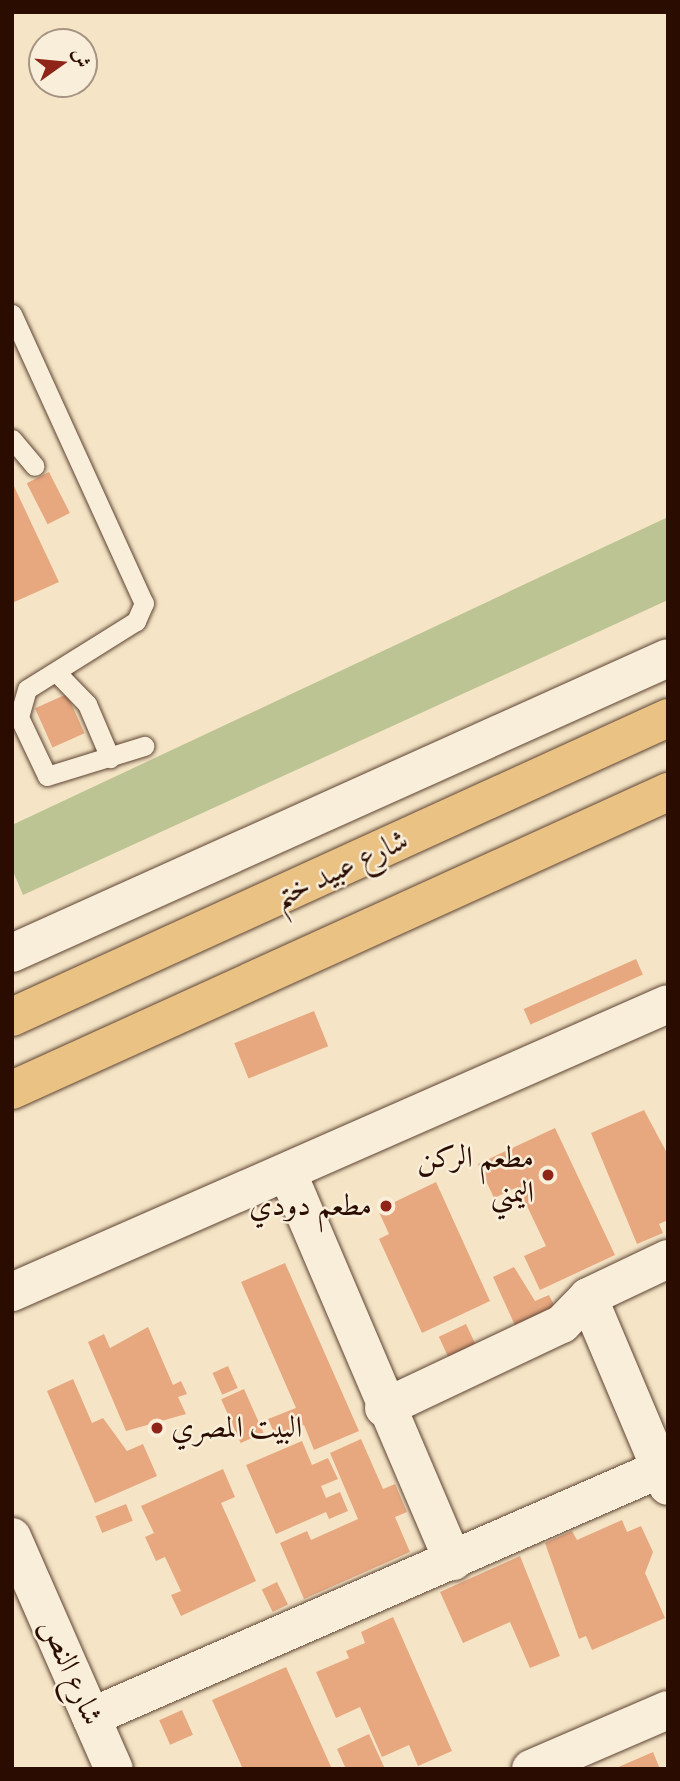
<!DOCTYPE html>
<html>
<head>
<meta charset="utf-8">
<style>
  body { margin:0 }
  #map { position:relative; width:680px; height:1781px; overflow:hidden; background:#f5e5c6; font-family:"IM FELL Double Pica",Amiri,serif }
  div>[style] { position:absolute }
  .green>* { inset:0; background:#bdc494 }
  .building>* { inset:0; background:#e7a880; transform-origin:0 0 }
  .roads { filter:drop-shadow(0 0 2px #5e4332) drop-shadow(0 0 2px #5e4332) }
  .lane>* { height:19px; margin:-9.5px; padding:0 9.5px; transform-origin:9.5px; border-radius:9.5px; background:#f8eeda }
  .street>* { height:38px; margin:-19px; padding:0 19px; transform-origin:19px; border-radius:19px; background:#f8eeda }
  .secondary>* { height:38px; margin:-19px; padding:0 19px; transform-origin:19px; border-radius:19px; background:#f8eeda }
  .primary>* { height:38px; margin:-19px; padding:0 19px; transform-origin:19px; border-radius:19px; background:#eac283 }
  .dots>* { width:19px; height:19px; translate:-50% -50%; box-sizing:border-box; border:4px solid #f8eeda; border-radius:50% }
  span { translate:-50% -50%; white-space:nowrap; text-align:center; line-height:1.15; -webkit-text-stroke:5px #f8eeda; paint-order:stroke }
  .street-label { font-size:30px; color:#2b0d00 }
  .poi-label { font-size:30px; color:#2b0d00 }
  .right { translate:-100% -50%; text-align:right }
  .left { translate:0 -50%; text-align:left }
  .frame { position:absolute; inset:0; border:14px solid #2b0d00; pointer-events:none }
  .north { position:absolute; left:28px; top:28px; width:70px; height:70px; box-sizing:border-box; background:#f8eeda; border:2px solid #a69483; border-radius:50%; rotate:75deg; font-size:19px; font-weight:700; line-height:28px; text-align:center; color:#2b0d00 }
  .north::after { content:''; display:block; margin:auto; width:24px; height:32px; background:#8f2418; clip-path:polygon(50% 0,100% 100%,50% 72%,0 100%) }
</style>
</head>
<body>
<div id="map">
  <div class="green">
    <i style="clip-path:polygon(668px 517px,668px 600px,23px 895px,12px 869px,12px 825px)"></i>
  </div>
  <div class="building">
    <i style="left:49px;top:472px;width:46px;height:25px;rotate:63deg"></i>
    <i style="clip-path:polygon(12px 482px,59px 582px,12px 603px)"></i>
    <i style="left:67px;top:694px;width:43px;height:35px;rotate:66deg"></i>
    <i style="left:636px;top:959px;width:17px;height:123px;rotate:66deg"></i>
    <i style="left:314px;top:1011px;width:38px;height:86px;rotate:68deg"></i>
    <i style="clip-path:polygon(644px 1110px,668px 1155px,668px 1220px,659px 1224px,663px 1233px,637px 1244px,591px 1133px)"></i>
    <i style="clip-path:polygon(555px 1128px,615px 1255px,540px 1290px,524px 1256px,546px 1246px,518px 1187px,494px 1198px,478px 1164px)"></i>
    <i style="clip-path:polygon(436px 1182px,490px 1301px,422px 1333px,379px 1239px,389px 1234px,378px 1210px)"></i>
    <i style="clip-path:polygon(285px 1263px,359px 1431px,314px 1450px,304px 1425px,276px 1437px,268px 1419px,296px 1408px,241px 1282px)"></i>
    <i style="clip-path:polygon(514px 1267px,535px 1301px,549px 1295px,558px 1313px,518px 1332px,493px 1277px)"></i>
    <i style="left:466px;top:1324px;width:29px;height:30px;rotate:65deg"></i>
    <i style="clip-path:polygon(148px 1327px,173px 1385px,181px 1381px,187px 1394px,178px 1397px,186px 1414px,126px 1431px,88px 1342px,104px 1334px,110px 1348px)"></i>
    <i style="left:228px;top:1366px;width:24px;height:17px;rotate:66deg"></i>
    <i style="clip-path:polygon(73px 1379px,92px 1423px,103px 1418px,127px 1451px,143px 1444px,157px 1476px,95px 1503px,47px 1391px)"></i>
    <i style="left:244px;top:1389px;width:48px;height:25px;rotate:66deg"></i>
    <i style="clip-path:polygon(361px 1439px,383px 1489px,395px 1484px,407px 1512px,395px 1517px,410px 1552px,304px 1599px,280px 1543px,307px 1531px,311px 1540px,358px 1519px,330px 1453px)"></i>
    <i style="clip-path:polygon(302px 1441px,312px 1465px,328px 1458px,338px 1479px,321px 1486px,326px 1498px,340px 1492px,348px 1511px,329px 1519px,326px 1512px,276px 1534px,246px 1465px)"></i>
    <i style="clip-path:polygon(223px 1469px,235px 1497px,221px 1503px,256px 1581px,181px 1616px,171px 1595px,181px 1591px,165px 1557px,156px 1561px,145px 1537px,154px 1533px,141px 1506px)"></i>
    <i style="left:126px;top:1504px;width:18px;height:33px;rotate:68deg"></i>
    <i style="clip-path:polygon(622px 1520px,627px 1532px,641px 1526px,653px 1552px,645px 1573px,665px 1618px,592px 1650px,586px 1636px,579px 1639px,545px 1543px,572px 1531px,577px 1540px)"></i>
    <i style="clip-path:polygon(520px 1556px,560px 1656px,530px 1668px,510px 1622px,463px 1643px,440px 1592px)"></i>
    <i style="left:277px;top:1582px;width:25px;height:17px;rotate:64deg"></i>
    <i style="clip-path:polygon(393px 1617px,452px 1751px,418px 1766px,409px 1745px,382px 1757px,360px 1707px,336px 1718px,316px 1672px,349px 1658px,346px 1651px,365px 1643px,361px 1632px)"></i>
    <i style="clip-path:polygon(286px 1667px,332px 1769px,237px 1769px,242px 1767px,212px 1700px)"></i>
    <i style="left:182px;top:1710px;width:27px;height:25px;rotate:66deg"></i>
    <i style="clip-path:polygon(369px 1734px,385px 1769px,346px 1769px,337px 1749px)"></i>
    <i style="clip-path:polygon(653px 1752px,660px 1769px,614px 1769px)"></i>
  </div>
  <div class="roads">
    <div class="lane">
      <i style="left:12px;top:314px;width:318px;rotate:65.5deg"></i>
      <i style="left:144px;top:603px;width:20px;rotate:114deg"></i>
      <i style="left:136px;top:621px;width:128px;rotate:148deg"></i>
      <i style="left:27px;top:689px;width:29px;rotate:106deg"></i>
      <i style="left:19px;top:717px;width:65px;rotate:64.6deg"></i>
      <i style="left:47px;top:776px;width:102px;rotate:-17.2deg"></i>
      <i style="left:12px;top:439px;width:35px;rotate:50deg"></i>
      <i style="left:57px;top:673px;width:43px;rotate:45.9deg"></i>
      <i style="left:87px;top:704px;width:59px;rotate:66.9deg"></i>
    </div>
    <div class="street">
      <i style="left:288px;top:1174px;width:421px;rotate:66.9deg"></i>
      <i style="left:668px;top:1259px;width:89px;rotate:154.6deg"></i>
      <i style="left:588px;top:1297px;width:205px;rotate:67.1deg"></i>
      <i style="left:12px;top:1292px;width:716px;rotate:-23.7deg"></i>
      <i style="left:384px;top:1408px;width:197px;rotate:-25.3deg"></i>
      <i style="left:562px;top:1324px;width:37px;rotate:-46deg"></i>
      <i style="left:91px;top:1717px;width:621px;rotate:-23.55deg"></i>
    </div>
    <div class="secondary">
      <i style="left:12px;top:953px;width:719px;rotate:-24.21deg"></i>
      <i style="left:12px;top:1537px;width:253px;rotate:66.3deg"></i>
      <i style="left:531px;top:1769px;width:149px;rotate:-23.3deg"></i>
    </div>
    <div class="primary">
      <i style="left:12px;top:1017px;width:721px;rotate:-24.5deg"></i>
      <i style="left:12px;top:1090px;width:721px;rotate:-24.43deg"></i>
    </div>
  </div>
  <div class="dots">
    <i style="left:548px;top:1175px;background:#8f2418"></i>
    <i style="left:386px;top:1206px;background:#8f2418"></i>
    <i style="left:157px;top:1428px;background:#8f2418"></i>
  </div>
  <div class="street-label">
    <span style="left:341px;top:869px;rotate:-25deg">شارع عبيد ختم</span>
    <span style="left:71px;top:1672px;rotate:66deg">شارع النص</span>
  </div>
  <div class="poi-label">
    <span class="right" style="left:534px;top:1175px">مطعم الركن<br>اليمني</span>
    <span class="right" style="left:372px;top:1206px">مطعم دودي</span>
    <span class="left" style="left:171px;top:1428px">البيت المصري</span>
  </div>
  <div class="frame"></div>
  <div class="north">ش</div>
</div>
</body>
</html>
